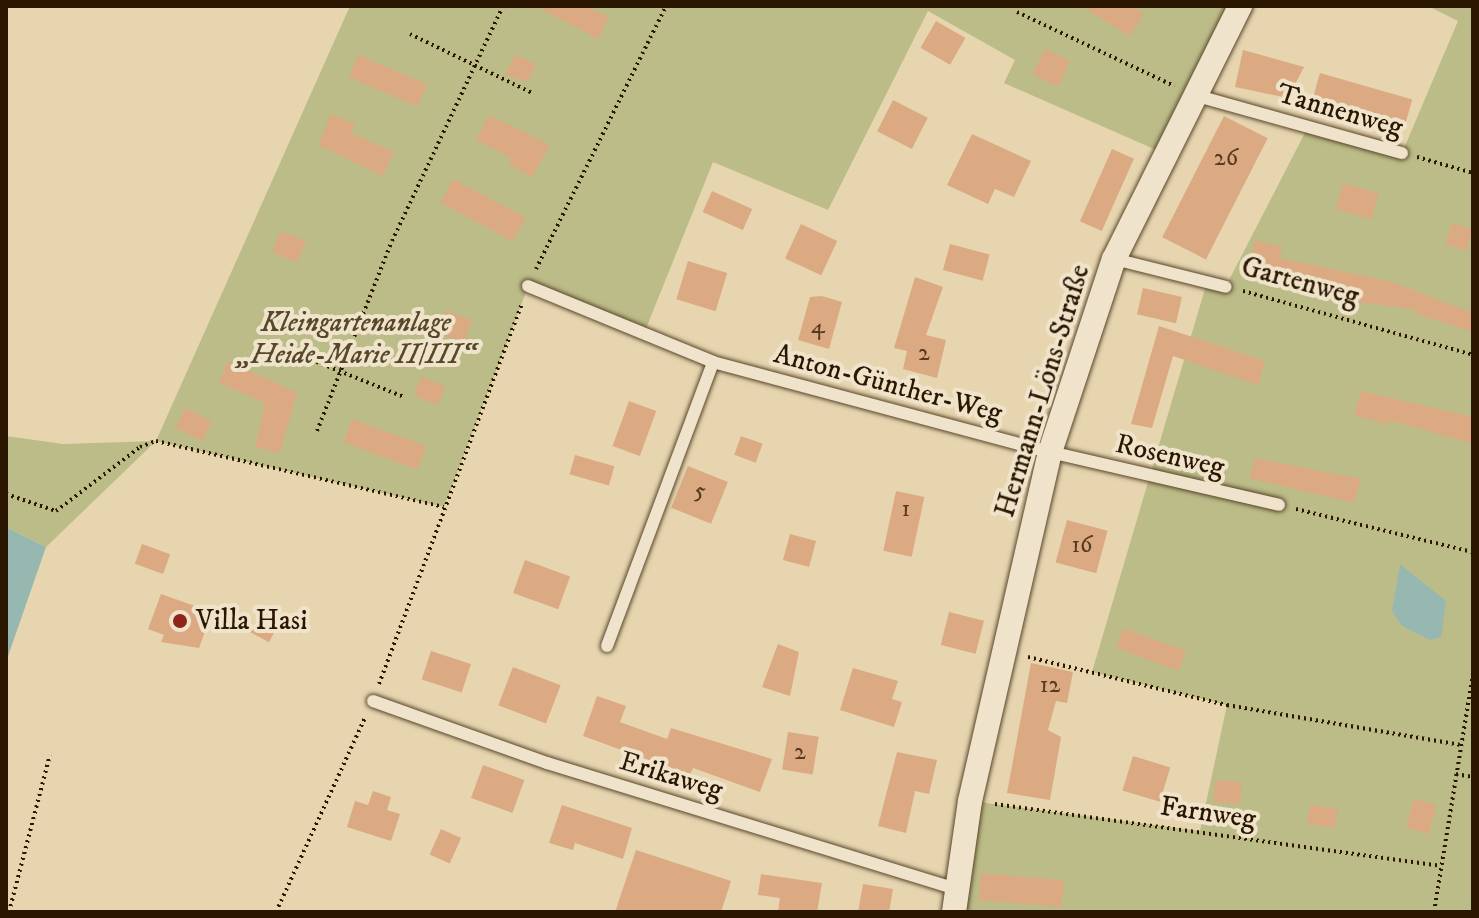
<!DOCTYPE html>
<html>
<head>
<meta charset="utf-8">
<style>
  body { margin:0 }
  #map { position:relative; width:1479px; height:918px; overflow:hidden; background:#e6d5af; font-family:"IM FELL DW Pica",serif }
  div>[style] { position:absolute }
  .green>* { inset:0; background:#bbbc87 }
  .water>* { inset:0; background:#97b8b1 }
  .building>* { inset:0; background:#dbaa82; transform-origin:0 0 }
  .path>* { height:4px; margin-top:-2px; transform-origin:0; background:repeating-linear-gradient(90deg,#2b1600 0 2px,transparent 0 6px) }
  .roads { filter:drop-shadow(0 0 2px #5a462c) drop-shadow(0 0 2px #5a462c) }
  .lane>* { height:12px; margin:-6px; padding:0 6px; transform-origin:6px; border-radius:6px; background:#efe4cb }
  .street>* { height:24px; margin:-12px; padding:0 12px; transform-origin:12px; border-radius:12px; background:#efe4cb }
  .dots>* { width:22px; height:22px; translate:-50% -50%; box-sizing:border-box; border:4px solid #efe4cb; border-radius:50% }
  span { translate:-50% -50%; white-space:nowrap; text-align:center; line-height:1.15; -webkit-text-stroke:8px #efe4cb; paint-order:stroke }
  .number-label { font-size:24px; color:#573b20 }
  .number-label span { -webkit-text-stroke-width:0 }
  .street-label { font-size:28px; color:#2b1600 }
  .park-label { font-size:28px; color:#564828; font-style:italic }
  .poi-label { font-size:28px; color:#2b1600 }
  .left { translate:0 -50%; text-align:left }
  .frame { position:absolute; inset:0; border:8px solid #2b1600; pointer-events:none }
</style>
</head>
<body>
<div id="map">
  <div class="green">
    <i style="clip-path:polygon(350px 6px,1245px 6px,1163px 153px,1004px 83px,1015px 60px,928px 11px,828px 210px,713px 162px,643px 336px,528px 287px,444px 507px,156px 441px,46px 547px,6px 527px,6px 436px,63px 444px,156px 441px)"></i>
    <i style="clip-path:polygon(1428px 6px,1473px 6px,1473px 912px,954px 912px,970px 801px,1200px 831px,1227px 705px,1092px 672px,1207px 282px,1226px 286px,1308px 127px,1402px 153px,1458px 21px)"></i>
  </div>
  <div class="water">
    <i style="clip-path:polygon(6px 527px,46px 547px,6px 662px)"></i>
    <i style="clip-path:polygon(1400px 564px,1446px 601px,1441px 637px,1430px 640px,1402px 626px,1392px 611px)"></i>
  </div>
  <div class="building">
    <i style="clip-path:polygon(536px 6px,586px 6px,609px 17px,598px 39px)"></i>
    <i style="clip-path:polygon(1081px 6px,1131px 6px,1144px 14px,1130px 36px)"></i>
    <i style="left:936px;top:21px;width:34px;height:31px;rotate:30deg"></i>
    <i style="left:1045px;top:49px;width:28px;height:28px;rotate:26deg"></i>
    <i style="clip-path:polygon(1243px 50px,1304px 67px,1288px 98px,1235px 87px)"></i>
    <i style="left:358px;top:55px;width:75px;height:24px;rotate:23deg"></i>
    <i style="clip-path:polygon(515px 55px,536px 64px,528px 82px,505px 75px)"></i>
    <i style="left:1320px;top:73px;width:96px;height:32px;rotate:16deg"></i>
    <i style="left:893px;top:100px;width:39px;height:35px;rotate:27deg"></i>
    <i style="clip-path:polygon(331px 114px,355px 124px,351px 133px,394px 152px,383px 176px,318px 145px)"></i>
    <i style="clip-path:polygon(489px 115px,550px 145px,532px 177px,508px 164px,511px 158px,476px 140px)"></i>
    <i style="left:1224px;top:116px;width:49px;height:136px;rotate:27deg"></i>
    <i style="clip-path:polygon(972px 134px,1031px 161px,1014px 197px,995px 189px,988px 204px,947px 185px)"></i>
    <i style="left:1112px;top:149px;width:24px;height:79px;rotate:24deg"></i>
    <i style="left:453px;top:179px;width:82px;height:27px;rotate:28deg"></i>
    <i style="left:1343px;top:183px;width:37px;height:27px;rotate:16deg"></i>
    <i style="left:712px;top:191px;width:44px;height:23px;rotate:24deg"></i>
    <i style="left:1452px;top:223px;width:22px;height:22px;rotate:18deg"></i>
    <i style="left:801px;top:224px;width:40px;height:38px;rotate:25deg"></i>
    <i style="left:281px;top:231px;width:27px;height:23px;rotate:22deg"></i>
    <i style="clip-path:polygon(1255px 240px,1282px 247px,1280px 258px,1392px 282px,1473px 313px,1473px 332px,1416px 314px,1418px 310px,1328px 298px,1246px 276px)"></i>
    <i style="left:950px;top:244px;width:41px;height:27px;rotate:15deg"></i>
    <i style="left:688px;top:261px;width:41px;height:40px;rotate:17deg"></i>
    <i style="clip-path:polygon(915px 277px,943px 287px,926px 335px,946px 340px,937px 378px,903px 369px,907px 351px,894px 348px)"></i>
    <i style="left:1143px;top:288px;width:40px;height:27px;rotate:13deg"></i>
    <i style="clip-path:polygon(822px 296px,842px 302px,829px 349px,798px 340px,810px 297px)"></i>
    <i style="left:445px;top:311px;width:28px;height:24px;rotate:18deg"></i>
    <i style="clip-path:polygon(1159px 326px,1265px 361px,1258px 385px,1173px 356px,1152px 428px,1131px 424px)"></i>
    <i style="clip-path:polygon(228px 361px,297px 393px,280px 453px,255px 447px,265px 403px,219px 383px)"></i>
    <i style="left:421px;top:377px;width:26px;height:20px;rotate:21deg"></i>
    <i style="clip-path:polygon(1361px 391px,1473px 417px,1473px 444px,1389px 420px,1388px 425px,1354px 415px)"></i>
    <i style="left:629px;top:401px;width:29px;height:48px;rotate:20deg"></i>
    <i style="left:185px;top:408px;width:30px;height:22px;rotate:26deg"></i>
    <i style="left:352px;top:419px;width:79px;height:25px;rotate:20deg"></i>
    <i style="left:741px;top:436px;width:23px;height:20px;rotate:20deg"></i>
    <i style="left:575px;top:455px;width:41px;height:20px;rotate:16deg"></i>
    <i style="clip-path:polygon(1255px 458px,1361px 479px,1354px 503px,1249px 478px)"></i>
    <i style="left:688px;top:466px;width:43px;height:45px;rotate:22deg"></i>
    <i style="left:896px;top:491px;width:29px;height:61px;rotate:12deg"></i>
    <i style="left:1067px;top:520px;width:42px;height:44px;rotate:15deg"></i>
    <i style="left:790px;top:534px;width:27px;height:27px;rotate:15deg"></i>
    <i style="left:142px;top:544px;width:30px;height:21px;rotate:20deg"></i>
    <i style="left:525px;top:560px;width:48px;height:35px;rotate:20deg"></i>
    <i style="clip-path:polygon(161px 594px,212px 612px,199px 648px,161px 642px,164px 635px,148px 629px)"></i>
    <i style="left:265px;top:605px;width:21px;height:31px;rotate:28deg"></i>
    <i style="left:949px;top:612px;width:36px;height:34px;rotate:14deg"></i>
    <i style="left:1123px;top:628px;width:67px;height:21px;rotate:20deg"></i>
    <i style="clip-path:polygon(778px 644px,799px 652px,790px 696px,762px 687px)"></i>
    <i style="left:431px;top:651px;width:42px;height:30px;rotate:18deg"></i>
    <i style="clip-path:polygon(1031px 663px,1073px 672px,1067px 703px,1056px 701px,1048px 730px,1061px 737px,1050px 800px,1007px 793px)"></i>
    <i style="left:513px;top:667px;width:51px;height:41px;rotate:21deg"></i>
    <i style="clip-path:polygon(853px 668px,898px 681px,892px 699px,902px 702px,894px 727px,840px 710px)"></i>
    <i style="clip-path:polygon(597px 696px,626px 706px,620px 722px,667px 739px,671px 728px,772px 759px,760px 792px,693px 768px,690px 775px,583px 736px)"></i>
    <i style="left:788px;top:732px;width:31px;height:38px;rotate:9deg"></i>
    <i style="clip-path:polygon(897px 752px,937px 760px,929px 794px,915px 791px,906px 833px,878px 826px)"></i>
    <i style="left:1133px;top:756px;width:39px;height:36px;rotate:17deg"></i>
    <i style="left:483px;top:765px;width:44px;height:35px;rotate:20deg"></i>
    <i style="left:1215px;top:780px;width:27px;height:22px;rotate:4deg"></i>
    <i style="clip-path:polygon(373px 791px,391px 797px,387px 810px,400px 814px,391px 841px,347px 827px,355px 801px,368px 805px)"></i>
    <i style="left:1414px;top:799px;width:23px;height:30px;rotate:15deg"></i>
    <i style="clip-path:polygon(562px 805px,632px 828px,623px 859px,575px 843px,573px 850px,549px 843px)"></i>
    <i style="left:1310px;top:805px;width:28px;height:19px;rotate:8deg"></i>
    <i style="left:441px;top:829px;width:22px;height:28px;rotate:24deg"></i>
    <i style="clip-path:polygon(636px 850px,731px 881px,721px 912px,615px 912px)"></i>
    <i style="left:981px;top:873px;width:83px;height:27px;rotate:5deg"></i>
    <i style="clip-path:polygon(761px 874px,822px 883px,817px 912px,778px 912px,780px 898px,758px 895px)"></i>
    <i style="clip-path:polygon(863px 884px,893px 889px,889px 912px,858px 912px)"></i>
  </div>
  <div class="path">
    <i style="left:1017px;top:12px;width:174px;rotate:25.2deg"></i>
    <i style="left:410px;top:34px;width:138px;rotate:25.8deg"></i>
    <i style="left:1417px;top:157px;width:58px;rotate:15.9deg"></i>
    <i style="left:536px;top:269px;width:293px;rotate:-63.7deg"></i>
    <i style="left:1243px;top:291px;width:239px;rotate:15.5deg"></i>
    <i style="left:272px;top:344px;width:142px;rotate:21.9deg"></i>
    <i style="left:317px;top:431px;width:204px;rotate:-68.5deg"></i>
    <i style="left:392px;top:241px;width:260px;rotate:-64.7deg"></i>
    <i style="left:6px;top:494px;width:53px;rotate:18.8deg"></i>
    <i style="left:56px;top:511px;width:106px;rotate:-37.3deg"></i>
    <i style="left:140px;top:447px;width:17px;rotate:-21deg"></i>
    <i style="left:156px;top:441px;width:295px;rotate:12.9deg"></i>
    <i style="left:1296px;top:509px;width:182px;rotate:13.7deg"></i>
    <i style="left:1028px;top:657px;width:205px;rotate:13.6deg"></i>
    <i style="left:1227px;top:705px;width:236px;rotate:9.7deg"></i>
    <i style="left:379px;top:684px;width:407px;rotate:-69.4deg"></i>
    <i style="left:1456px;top:774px;width:17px;rotate:10deg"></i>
    <i style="left:995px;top:804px;width:449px;rotate:7.9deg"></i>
    <i style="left:9px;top:912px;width:162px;rotate:-75.4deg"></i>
    <i style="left:276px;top:912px;width:213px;rotate:-65.4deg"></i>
    <i style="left:1434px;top:912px;width:241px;rotate:-80.7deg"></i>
  </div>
  <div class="roads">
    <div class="lane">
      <i style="left:1194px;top:95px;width:216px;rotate:15.6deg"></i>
      <i style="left:1114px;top:259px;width:115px;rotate:14deg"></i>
      <i style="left:528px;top:286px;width:200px;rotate:22.3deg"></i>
      <i style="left:713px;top:362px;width:349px;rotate:15deg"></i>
      <i style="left:1050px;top:452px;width:235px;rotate:13deg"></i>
      <i style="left:607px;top:646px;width:303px;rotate:-69.5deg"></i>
      <i style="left:373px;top:701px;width:185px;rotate:19.6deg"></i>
      <i style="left:547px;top:763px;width:429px;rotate:17.1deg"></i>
    </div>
    <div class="street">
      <i style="left:954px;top:912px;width:112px;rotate:-81.8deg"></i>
      <i style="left:970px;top:801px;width:358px;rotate:-77.1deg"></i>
      <i style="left:1050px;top:452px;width:203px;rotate:-71.7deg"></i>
      <i style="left:1114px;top:259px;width:283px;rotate:-63.5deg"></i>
    </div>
  </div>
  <div class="dots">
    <i style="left:180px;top:621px;background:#8f2418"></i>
  </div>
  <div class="number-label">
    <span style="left:1226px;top:159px">26</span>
    <span style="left:818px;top:327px">4</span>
    <span style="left:924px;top:354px">2</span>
    <span style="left:700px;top:492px">5</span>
    <span style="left:906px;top:510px">1</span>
    <span style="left:1082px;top:546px">16</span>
    <span style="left:1050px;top:686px">12</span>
    <span style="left:800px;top:753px">2</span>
  </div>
  <div class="street-label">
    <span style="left:1340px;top:111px;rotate:16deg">Tannenweg</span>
    <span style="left:1300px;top:282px;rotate:15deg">Gartenweg</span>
    <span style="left:888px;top:384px;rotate:15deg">Anton-Günther-Weg</span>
    <span style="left:1043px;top:391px;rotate:-73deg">Hermann-Löns-Straße</span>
    <span style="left:1170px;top:456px;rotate:13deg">Rosenweg</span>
    <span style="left:671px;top:776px;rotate:17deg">Erikaweg</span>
    <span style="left:1208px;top:813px;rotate:8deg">Farnweg</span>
  </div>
  <div class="park-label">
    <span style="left:356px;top:339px">Kleingartenanlage<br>„Heide-Marie II/III“</span>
  </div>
  <div class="poi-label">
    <span class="left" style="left:196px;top:621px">Villa Hasi</span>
  </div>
  <div class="frame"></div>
</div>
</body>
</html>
